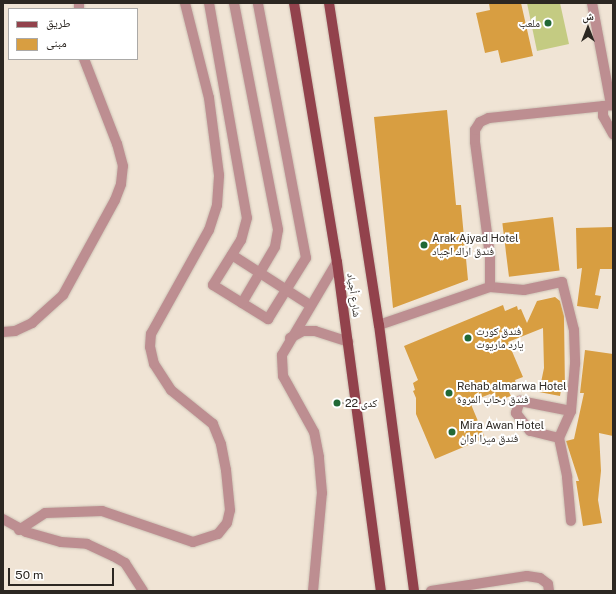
<!DOCTYPE html>
<html>
<head>
<meta charset="utf-8">
<style>
  body { margin:0 }
  #map { position:relative; width:616px; height:594px; overflow:hidden; background:#f0e4d5; font-family:"Public Sans","Noto Naskh Arabic",sans-serif }
  div>[style] { position:absolute }
  .green>* { inset:0; background:#c4cb82 }
  .building>* { inset:0; background:#d89e41; transform-origin:0 0 }
  .path>* { height:2.5px; margin-top:-1.25px; transform-origin:0; background:repeating-linear-gradient(90deg,#898177 0 2px,transparent 0 5px) }
  .roads { filter:drop-shadow(0 0 1px #cdc2b5) drop-shadow(0 0 1px #cdc2b5) }
  .minor>* { height:10px; margin:-5px; padding:0 5px; transform-origin:5px; border-radius:5px; background:#bd8e91 }
  .primary>* { height:10px; margin:-5px; padding:0 5px; transform-origin:5px; border-radius:5px; background:#92424c }
  .dots>* { width:11px; height:11px; translate:-50% -50%; box-sizing:border-box; border:2px solid #fff; border-radius:50% }
  span { translate:-50% -50%; white-space:nowrap; text-align:center; line-height:1.15; -webkit-text-stroke:4px #fff; paint-order:stroke }
  .poi-label { font-size:11px; color:#2c2722 }
  .right { translate:-100% -50%; text-align:right }
  .left { translate:0 -50%; text-align:left }
  .street-label { font-size:11px; color:#2c2722 }
  .frame { position:absolute; inset:0; border:4px solid #2c2722; pointer-events:none }
  .legend { position:absolute; left:8px; top:8px; width:130px; height:52px; box-sizing:border-box; background:#fff; border:1px solid #aba9a7; margin:0; padding:5px 7px; list-style:none; font-size:12px; color:#2c2722 }
  .legend li { display:flex; align-items:center; gap:8px; height:20px }
  .legend b { width:20px; border:1px solid #aba9a7 }
  .north { position:absolute; left:568px; top:8px; width:40px; height:40px; -webkit-text-stroke:3px #fff; paint-order:stroke; rotate:0deg; font-size:11px; font-weight:700; line-height:16px; text-align:center; color:#2c2722 }
  .north::after { content:''; display:block; margin:auto; width:14px; height:18px; background:#2c2722; clip-path:polygon(50% 0,100% 100%,50% 72%,0 100%) }
  .scale { position:absolute; left:8px; top:568px; width:106px; height:18px; box-sizing:border-box; border:2px solid #2c2722; border-top:0; padding-left:5px; font-size:12px; line-height:14px; white-space:nowrap; color:#2c2722; -webkit-text-stroke:3px #fff; paint-order:stroke }
</style>
</head>
<body>
<div id="map">
  <div class="green">
    <i style="clip-path:polygon(527px 3px,560px 3px,569px 44px,537px 51px)"></i>
  </div>
  <div class="building">
    <i style="clip-path:polygon(489px 3px,521px 3px,533px 56px,501px 63px,498px 50px,485px 53px,476px 13px,490px 10px)"></i>
    <i style="clip-path:polygon(447px 110px,456px 205px,461px 205px,468px 280px,393px 308px,374px 117px)"></i>
    <i style="left:553px;top:217px;width:54px;height:51px;rotate:83deg"></i>
    <i style="clip-path:polygon(613px 227px,613px 269px,600px 269px,595px 295px,601px 296px,598px 309px,577px 306px,582px 268px,577px 269px,576px 228px)"></i>
    <i style="clip-path:polygon(555px 297px,560px 301px,564px 316px,565px 391px,561px 390px,560px 396px,539px 392px,544px 368px,543px 328px,508px 342px,523px 377px,515px 380px,517px 387px,508px 390px,511px 396px,500px 400px,499px 396px,495px 398px,490px 394px,470px 402px,485px 438px,435px 459px,416px 414px,416px 398px,413px 391px,415px 390px,413px 383px,418px 380px,404px 346px,503px 305px,505px 311px,517px 306px,518px 310px,521px 309px,527px 323px,537px 301px)"></i>
    <i style="clip-path:polygon(585px 350px,613px 354px,613px 436px,599px 433px,601px 471px,598px 500px,602px 523px,583px 526px,576px 481px,579px 481px,566px 441px,574px 439px,584px 393px,580px 393px)"></i>
  </div>
  <div class="path">
    <i style="left:337px;top:403px;width:8px"></i>
  </div>
  <div class="roads">
    <div class="minor">
      <i style="left:209px;top:3px;width:218px;rotate:80deg"></i>
      <i style="left:247px;top:218px;width:23px;rotate:105deg"></i>
      <i style="left:241px;top:240px;width:53px;rotate:121.9deg"></i>
      <i style="left:213px;top:285px;width:65px;rotate:31.7deg"></i>
      <i style="left:268px;top:319px;width:72px;rotate:-58.1deg"></i>
      <i style="left:306px;top:258px;width:259px;rotate:-100.7deg"></i>
      <i style="left:234px;top:3px;width:231px;rotate:79deg"></i>
      <i style="left:278px;top:230px;width:17px;rotate:100deg"></i>
      <i style="left:275px;top:247px;width:65px;rotate:120.5deg"></i>
      <i style="left:592px;top:3px;width:104px;rotate:79.4deg"></i>
      <i style="left:79px;top:9px;width:6px;rotate:-90deg"></i>
      <i style="left:603px;top:106px;width:10px;rotate:90deg"></i>
      <i style="left:603px;top:116px;width:21px;rotate:61deg"></i>
      <i style="left:232px;top:255px;width:93px;rotate:32.7deg"></i>
      <i style="left:490px;top:287px;width:34px;rotate:5deg"></i>
      <i style="left:524px;top:290px;width:39px;rotate:-12deg"></i>
      <i style="left:562px;top:282px;width:49px;rotate:76deg"></i>
      <i style="left:574px;top:330px;width:34px;rotate:88deg"></i>
      <i style="left:575px;top:364px;width:47px;rotate:94.9deg"></i>
      <i style="left:571px;top:411px;width:30px;rotate:114deg"></i>
      <i style="left:559px;top:438px;width:40px;rotate:78deg"></i>
      <i style="left:567px;top:477px;width:44px;rotate:84.8deg"></i>
      <i style="left:379px;top:325px;width:117px;rotate:-18.9deg"></i>
      <i style="left:490px;top:287px;width:31px;rotate:-90deg"></i>
      <i style="left:490px;top:256px;width:115px;rotate:-97.5deg"></i>
      <i style="left:475px;top:142px;width:12px;rotate:-90deg"></i>
      <i style="left:475px;top:130px;width:9px;rotate:-58deg"></i>
      <i style="left:480px;top:122px;width:10px;rotate:-24deg"></i>
      <i style="left:489px;top:118px;width:125px;rotate:-6deg"></i>
      <i style="left:3px;top:332px;width:12px;rotate:-5deg"></i>
      <i style="left:15px;top:331px;width:19px;rotate:-25deg"></i>
      <i style="left:32px;top:323px;width:42px;rotate:-42.1deg"></i>
      <i style="left:63px;top:295px;width:108px;rotate:-61.3deg"></i>
      <i style="left:115px;top:200px;width:17px;rotate:-69deg"></i>
      <i style="left:121px;top:184px;width:18px;rotate:-84deg"></i>
      <i style="left:123px;top:166px;width:23px;rotate:-105deg"></i>
      <i style="left:117px;top:144px;width:91px;rotate:-111.2deg"></i>
      <i style="left:290px;top:338px;width:15px;rotate:-28deg"></i>
      <i style="left:303px;top:331px;width:12px"></i>
      <i style="left:315px;top:331px;width:35px;rotate:18deg"></i>
      <i style="left:559px;top:438px;width:30px;rotate:-166deg"></i>
      <i style="left:530px;top:431px;width:23px;rotate:-128deg"></i>
      <i style="left:516px;top:413px;width:13px;rotate:-72deg"></i>
      <i style="left:520px;top:401px;width:52px;rotate:11.1deg"></i>
      <i style="left:3px;top:519px;width:26px;rotate:29deg"></i>
      <i style="left:26px;top:532px;width:36px;rotate:16deg"></i>
      <i style="left:61px;top:542px;width:26px;rotate:4deg"></i>
      <i style="left:87px;top:544px;width:29px;rotate:25deg"></i>
      <i style="left:113px;top:556px;width:14px;rotate:30deg"></i>
      <i style="left:125px;top:563px;width:33px;rotate:57deg"></i>
      <i style="left:19px;top:530px;width:31px;rotate:-33deg"></i>
      <i style="left:45px;top:513px;width:57px;rotate:-2deg"></i>
      <i style="left:102px;top:511px;width:96px;rotate:18.8deg"></i>
      <i style="left:193px;top:542px;width:26px;rotate:-18deg"></i>
      <i style="left:218px;top:534px;width:14px;rotate:-51deg"></i>
      <i style="left:227px;top:523px;width:13px;rotate:-77deg"></i>
      <i style="left:230px;top:510px;width:40px;rotate:-95.7deg"></i>
      <i style="left:226px;top:470px;width:26px;rotate:-101deg"></i>
      <i style="left:221px;top:444px;width:22px;rotate:-112deg"></i>
      <i style="left:213px;top:424px;width:54px;rotate:-141deg"></i>
      <i style="left:171px;top:390px;width:31px;rotate:-123deg"></i>
      <i style="left:154px;top:364px;width:17px;rotate:-103deg"></i>
      <i style="left:150px;top:347px;width:13px;rotate:-86deg"></i>
      <i style="left:151px;top:334px;width:119px;rotate:-60.9deg"></i>
      <i style="left:209px;top:230px;width:26px;rotate:-72deg"></i>
      <i style="left:217px;top:205px;width:30px;rotate:-86deg"></i>
      <i style="left:219px;top:175px;width:78px;rotate:-97.4deg"></i>
      <i style="left:209px;top:98px;width:98px;rotate:-104.2deg"></i>
      <i style="left:313px;top:591px;width:98px;rotate:-84.8deg"></i>
      <i style="left:322px;top:493px;width:36px;rotate:-95deg"></i>
      <i style="left:319px;top:457px;width:25px;rotate:-101deg"></i>
      <i style="left:314px;top:432px;width:64px;rotate:-119deg"></i>
      <i style="left:283px;top:376px;width:21px;rotate:-93deg"></i>
      <i style="left:282px;top:355px;width:108px;rotate:-59.4deg"></i>
      <i style="left:431px;top:591px;width:97px;rotate:-8.9deg"></i>
      <i style="left:527px;top:576px;width:13px;rotate:9deg"></i>
      <i style="left:540px;top:578px;width:10px;rotate:37deg"></i>
      <i style="left:548px;top:584px;width:7px;rotate:82deg"></i>
    </div>
    <div class="primary">
      <i style="left:294px;top:3px;width:263px;rotate:80.6deg"></i>
      <i style="left:337px;top:262px;width:332px;rotate:82.4deg"></i>
      <i style="left:329px;top:3px;width:326px;rotate:81.2deg"></i>
      <i style="left:379px;top:325px;width:268px;rotate:82.5deg"></i>
    </div>
  </div>
  <div class="dots">
    <i style="left:548px;top:23px;background:#216835"></i>
    <i style="left:424px;top:245px;background:#216835"></i>
    <i style="left:468px;top:338px;background:#216835"></i>
    <i style="left:449px;top:393px;background:#216835"></i>
    <i style="left:337px;top:403px;background:#216835"></i>
    <i style="left:452px;top:432px;background:#216835"></i>
  </div>
  <div class="poi-label">
    <span class="right" style="left:540px;top:23px">ملعب</span>
    <span class="left" style="left:432px;top:245px">Arak Ajyad Hotel<br>فندق اراك اجياد</span>
    <span class="left" style="left:476px;top:338px">فندق كورت<br>يارد ماريوت</span>
    <span class="left" style="left:457px;top:393px">Rehab almarwa Hotel<br>فندق رحاب المروة</span>
    <span class="left" style="left:345px;top:403px">كدى 22</span>
    <span class="left" style="left:460px;top:432px">Mira Awan Hotel<br>فندق ميرا اوان</span>
  </div>
  <div class="street-label">
    <span style="left:354px;top:295px;rotate:82deg">شارع أجياد</span>
  </div>
  <div class="frame"></div>
  <ul class="legend">
  <li><b style="height:5px;background:#92424c"></b>طريق</li>
  <li><b style="height:11px;background:#d89e41"></b>مبنى</li>
  </ul>
  <div class="north">ش</div>
  <div class="scale">50 m</div>
</div>
</body>
</html>
